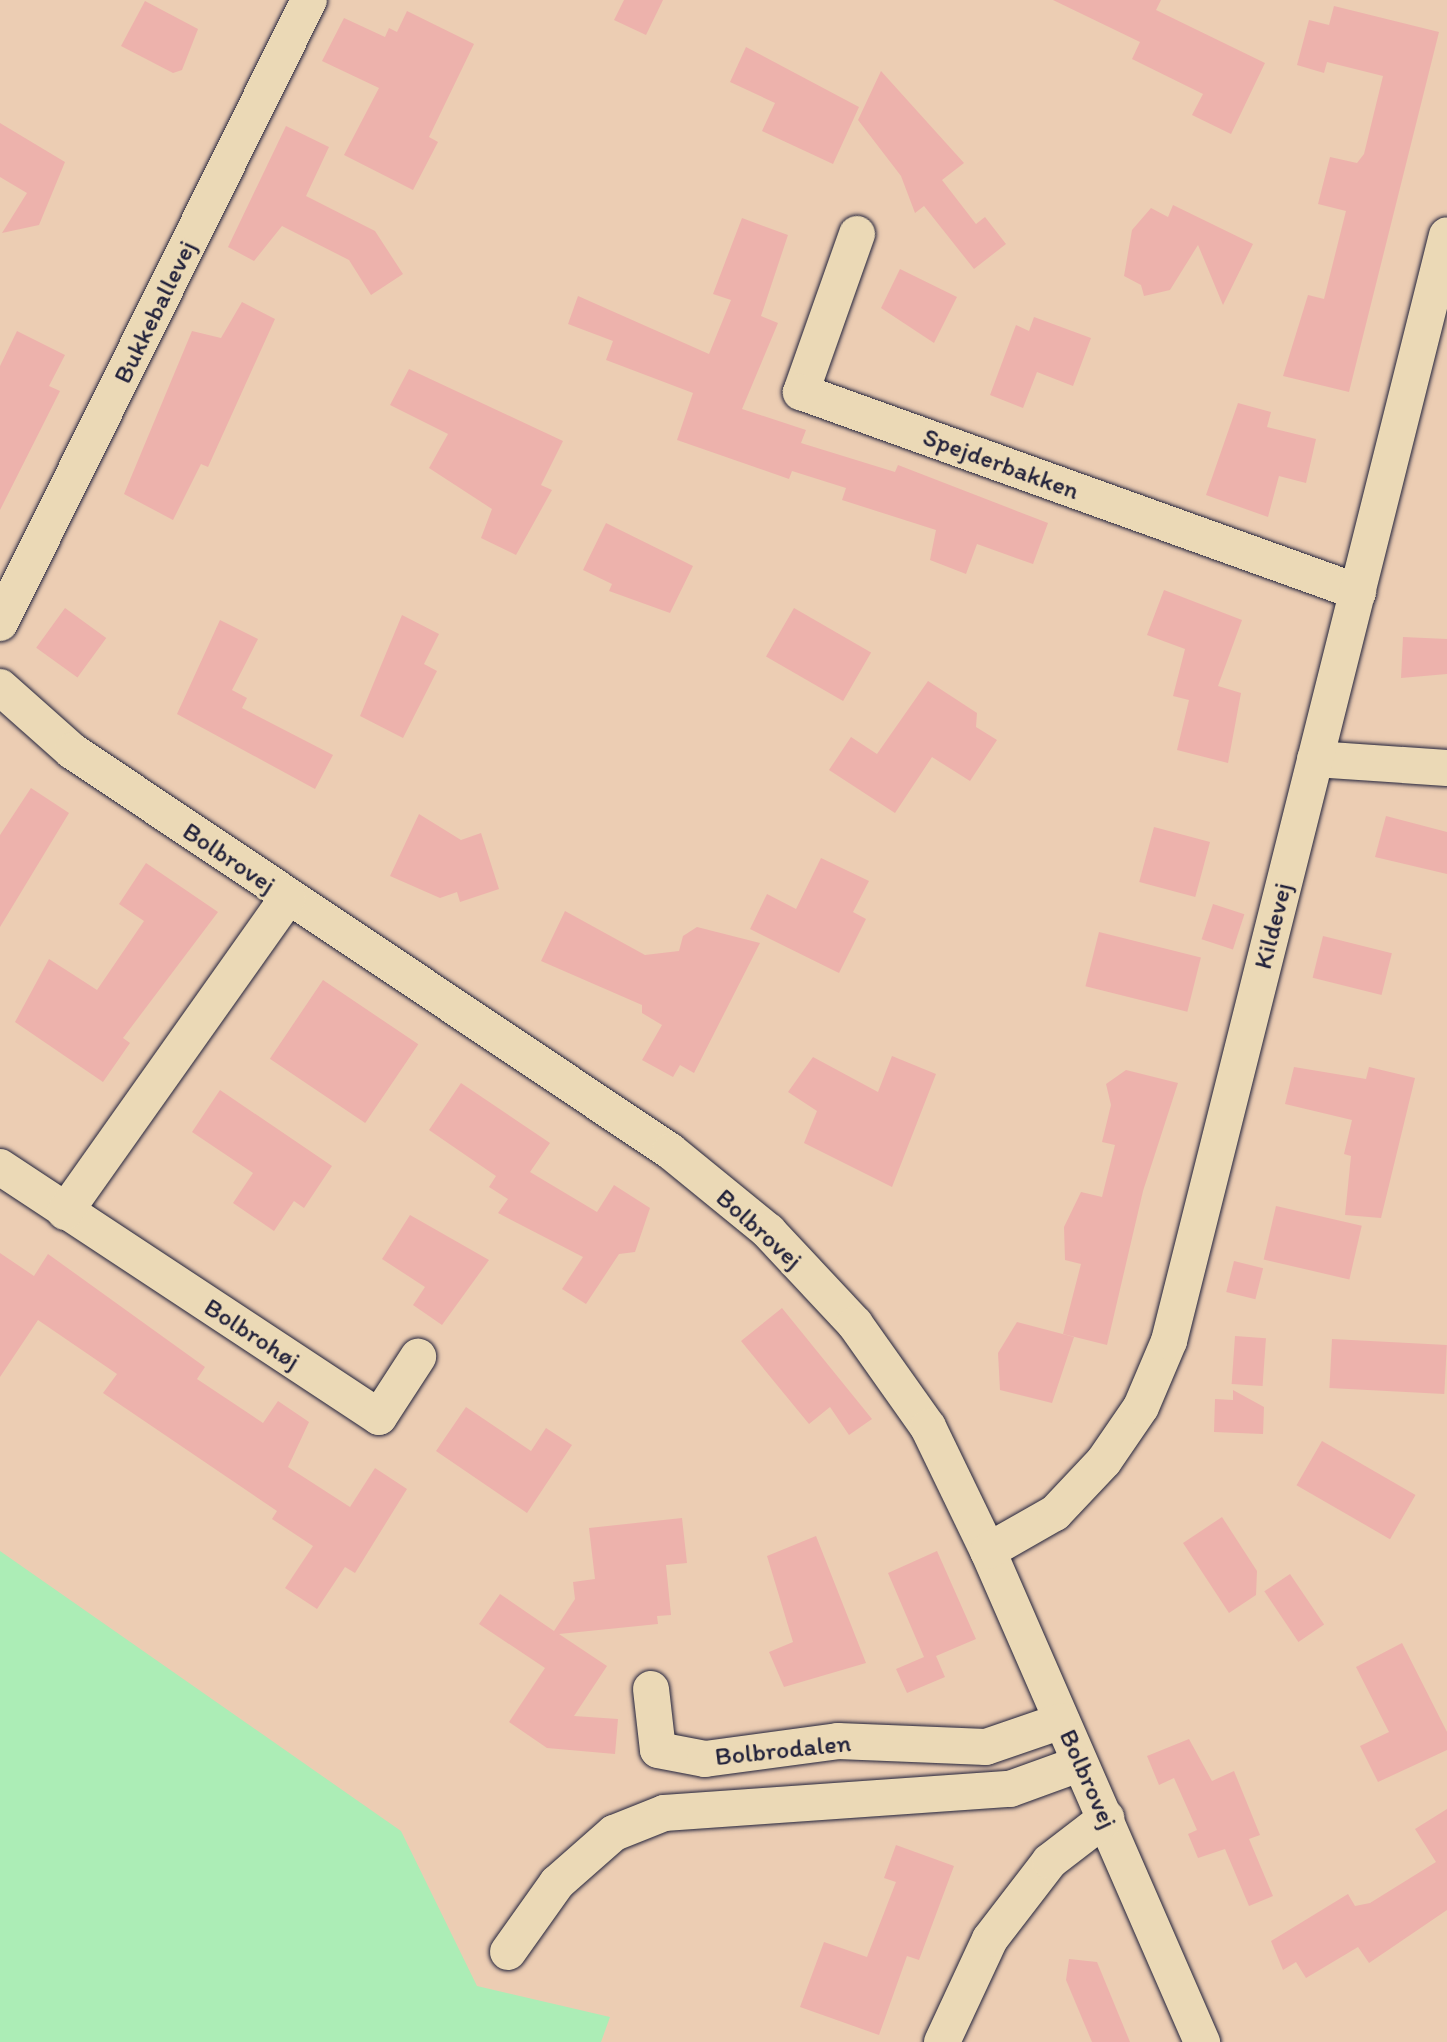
<!DOCTYPE html>
<html>
<head>
<meta charset="utf-8">
<style>
  body { margin:0 }
  #map { position:relative; width:1447px; height:2042px; overflow:hidden; background:#eccdb3; font-family:Itim,sans-serif }
  div>[style] { position:absolute }
  .green>* { inset:0; background:#acedb6 }
  .building>* { inset:0; background:#edb2ac; transform-origin:0 0 }
  .roads { filter:drop-shadow(0 0 2px #22223b) drop-shadow(0 0 2px #22223b) }
  .minor>* { height:36px; margin:-18px; padding:0 18px; transform-origin:18px; border-radius:18px; background:#ebd9b6 }
  span { translate:-50% -50%; white-space:nowrap; text-align:center; line-height:1.15; -webkit-text-stroke:6px #ebd9b6; paint-order:stroke }
  .street-label { font-size:26px; color:#22223b }
</style>
</head>
<body>
<div id="map">
  <div class="green">
    <i style="clip-path:polygon(0 1551px,401px 1831px,477px 1986px,610px 2017px,601px 2042px,0 2042px)"></i>
  </div>
  <div class="building">
    <i style="clip-path:polygon(624px 0,663px 0,646px 35px,614px 20px)"></i>
    <i style="clip-path:polygon(1053px 0,1161px 0,1156px 10px,1265px 63px,1231px 134px,1192px 115px,1203px 94px,1132px 59px,1140px 42px)"></i>
    <i style="clip-path:polygon(145px 1px,198px 29px,182px 70px,173px 73px,121px 46px)"></i>
    <i style="clip-path:polygon(1334px 6px,1439px 32px,1349px 392px,1283px 376px,1308px 295px,1324px 299px,1346px 211px,1318px 204px,1330px 157px,1357px 163px,1364px 154px,1383px 76px,1327px 62px,1324px 73px,1297px 65px,1309px 20px,1329px 25px)"></i>
    <i style="clip-path:polygon(407px 11px,474px 44px,429px 137px,438px 142px,413px 190px,344px 155px,379px 88px,322px 61px,344px 18px,385px 37px,389px 28px,397px 32px)"></i>
    <i style="clip-path:polygon(746px 47px,859px 107px,833px 164px,762px 131px,775px 103px,730px 82px)"></i>
    <i style="clip-path:polygon(881px 71px,964px 163px,942px 180px,976px 224px,985px 217px,1006px 244px,974px 269px,924px 206px,915px 213px,901px 176px,858px 120px)"></i>
    <i style="clip-path:polygon(0 123px,65px 162px,39px 225px,2px 233px,27px 193px,0 177px)"></i>
    <i style="clip-path:polygon(286px 126px,329px 147px,306px 196px,375px 231px,403px 274px,371px 295px,349px 260px,282px 226px,254px 261px,228px 247px)"></i>
    <i style="clip-path:polygon(1173px 205px,1253px 244px,1223px 305px,1198px 245px,1170px 290px,1144px 296px,1141px 285px,1124px 276px,1132px 230px,1151px 208px,1168px 217px)"></i>
    <i style="clip-path:polygon(742px 218px,788px 235px,761px 316px,778px 323px,742px 409px,806px 430px,801px 443px,895px 472px,898px 465px,1048px 523px,1033px 564px,977px 544px,966px 574px,930px 560px,936px 530px,842px 500px,846px 488px,792px 471px,789px 479px,677px 440px,693px 393px,606px 360px,613px 341px,568px 324px,578px 296px,709px 354px,731px 300px,713px 294px)"></i>
    <i style="clip-path:polygon(900px 269px,957px 297px,934px 343px,881px 308px)"></i>
    <i style="clip-path:polygon(242px 302px,275px 319px,208px 467px,201px 464px,173px 520px,124px 494px,192px 331px,221px 338px)"></i>
    <i style="clip-path:polygon(1034px 317px,1091px 338px,1073px 386px,1037px 372px,1023px 408px,990px 395px,1016px 325px,1029px 331px)"></i>
    <i style="clip-path:polygon(17px 331px,65px 355px,49px 386px,60px 391px,0 510px,0 366px)"></i>
    <i style="clip-path:polygon(409px 369px,563px 441px,541px 485px,552px 490px,516px 555px,481px 538px,492px 509px,429px 468px,448px 434px,390px 405px)"></i>
    <i style="clip-path:polygon(1238px 403px,1271px 412px,1267px 427px,1316px 439px,1306px 483px,1279px 476px,1268px 517px,1206px 495px)"></i>
    <i style="clip-path:polygon(606px 523px,693px 566px,670px 613px,609px 591px,612px 584px,583px 570px)"></i>
    <i style="clip-path:polygon(1164px 590px,1242px 620px,1218px 686px,1241px 693px,1228px 763px,1177px 750px,1189px 700px,1173px 696px,1185px 649px,1147px 635px)"></i>
    <i style="left:65px;top:608px;width:51px;height:49px;rotate:36deg"></i>
    <i style="left:794px;top:608px;width:89px;height:56px;rotate:30deg"></i>
    <i style="clip-path:polygon(402px 615px,439px 634px,424px 664px,437px 671px,403px 738px,360px 716px)"></i>
    <i style="clip-path:polygon(220px 620px,258px 639px,232px 690px,247px 698px,242px 708px,333px 755px,315px 789px,177px 714px)"></i>
    <i style="clip-path:polygon(1403px 637px,1447px 639px,1447px 674px,1401px 678px)"></i>
    <i style="clip-path:polygon(928px 681px,977px 713px,976px 727px,997px 740px,970px 781px,932px 757px,895px 813px,829px 770px,851px 737px,877px 754px)"></i>
    <i style="clip-path:polygon(31px 788px,69px 813px,0 927px,0 835px)"></i>
    <i style="clip-path:polygon(419px 814px,461px 840px,481px 833px,499px 889px,460px 902px,457px 892px,440px 898px,390px 876px)"></i>
    <i style="clip-path:polygon(1386px 816px,1447px 832px,1447px 874px,1375px 857px)"></i>
    <i style="left:1154px;top:827px;width:58px;height:57px;rotate:15deg"></i>
    <i style="clip-path:polygon(821px 858px,869px 881px,853px 912px,866px 919px,839px 973px,750px 929px,767px 894px,796px 909px)"></i>
    <i style="clip-path:polygon(146px 863px,218px 912px,123px 1038px,130px 1043px,103px 1082px,15px 1022px,49px 959px,97px 990px,144px 921px,119px 904px)"></i>
    <i style="left:1213px;top:904px;width:33px;height:37px;rotate:18deg"></i>
    <i style="clip-path:polygon(565px 911px,645px 955px,679px 951px,683px 936px,697px 927px,760px 943px,694px 1073px,680px 1065px,673px 1077px,642px 1060px,662px 1025px,642px 1013px,642px 1005px,541px 961px)"></i>
    <i style="left:1099px;top:932px;width:105px;height:56px;rotate:14deg"></i>
    <i style="left:1323px;top:936px;width:71px;height:43px;rotate:14deg"></i>
    <i style="left:323px;top:980px;width:115px;height:95px;rotate:34deg"></i>
    <i style="clip-path:polygon(892px 1056px,936px 1074px,892px 1187px,804px 1143px,817px 1111px,788px 1092px,813px 1057px,878px 1092px)"></i>
    <i style="clip-path:polygon(1294px 1067px,1366px 1079px,1369px 1067px,1415px 1078px,1381px 1218px,1345px 1215px,1351px 1156px,1344px 1154px,1352px 1120px,1285px 1104px)"></i>
    <i style="clip-path:polygon(1126px 1070px,1178px 1083px,1143px 1191px,1107px 1345px,1063px 1334px,1081px 1264px,1065px 1260px,1064px 1227px,1081px 1192px,1102px 1197px,1115px 1145px,1102px 1142px,1111px 1105px,1106px 1084px)"></i>
    <i style="clip-path:polygon(461px 1083px,550px 1143px,530px 1172px,597px 1212px,614px 1185px,650px 1208px,635px 1252px,619px 1254px,586px 1304px,562px 1289px,583px 1257px,498px 1213px,508px 1199px,489px 1187px,496px 1176px,429px 1130px)"></i>
    <i style="clip-path:polygon(220px 1090px,332px 1166px,304px 1208px,294px 1201px,274px 1231px,233px 1203px,253px 1173px,192px 1132px)"></i>
    <i style="left:1276px;top:1206px;width:88px;height:55px;rotate:13deg"></i>
    <i style="clip-path:polygon(410px 1215px,489px 1260px,442px 1325px,413px 1305px,425px 1287px,382px 1259px)"></i>
    <i style="clip-path:polygon(0 1253px,34px 1276px,48px 1254px,205px 1367px,197px 1379px,263px 1423px,278px 1401px,309px 1422px,288px 1467px,350px 1507px,375px 1468px,407px 1489px,355px 1573px,345px 1567px,317px 1609px,285px 1588px,313px 1546px,272px 1519px,277px 1511px,103px 1393px,117px 1374px,38px 1320px,0 1377px)"></i>
    <i style="left:1234px;top:1261px;width:30px;height:32px;rotate:14deg"></i>
    <i style="clip-path:polygon(782px 1308px,872px 1419px,849px 1435px,830px 1407px,809px 1424px,741px 1341px)"></i>
    <i style="clip-path:polygon(1017px 1322px,1074px 1337px,1052px 1403px,1000px 1390px,998px 1353px)"></i>
    <i style="left:1235px;top:1336px;width:31px;height:48px;rotate:4deg"></i>
    <i style="left:1332px;top:1339px;width:115px;height:49px;rotate:3deg"></i>
    <i style="clip-path:polygon(1233px 1390px,1264px 1407px,1263px 1434px,1214px 1432px,1215px 1399px,1233px 1400px)"></i>
    <i style="clip-path:polygon(466px 1407px,531px 1451px,546px 1428px,572px 1445px,527px 1513px,436px 1451px)"></i>
    <i style="left:1322px;top:1441px;width:108px;height:51px;rotate:30deg"></i>
    <i style="clip-path:polygon(1222px 1517px,1257px 1571px,1256px 1595px,1229px 1613px,1183px 1543px)"></i>
    <i style="clip-path:polygon(682px 1518px,687px 1563px,666px 1565px,671px 1615px,657px 1616px,658px 1624px,559px 1634px,607px 1666px,574px 1716px,618px 1719px,615px 1754px,547px 1748px,509px 1722px,545px 1668px,479px 1624px,500px 1594px,554px 1631px,575px 1599px,573px 1582px,595px 1579px,589px 1528px)"></i>
    <i style="clip-path:polygon(816px 1536px,866px 1663px,784px 1687px,769px 1652px,793px 1642px,767px 1556px)"></i>
    <i style="clip-path:polygon(937px 1551px,976px 1639px,936px 1656px,945px 1677px,907px 1693px,896px 1669px,924px 1657px,888px 1573px)"></i>
    <i style="left:1290px;top:1574px;width:61px;height:31px;rotate:56deg"></i>
    <i style="clip-path:polygon(1402px 1643px,1447px 1732px,1447px 1750px,1378px 1782px,1360px 1746px,1389px 1732px,1356px 1667px)"></i>
    <i style="clip-path:polygon(1189px 1739px,1212px 1781px,1234px 1771px,1260px 1835px,1249px 1839px,1273px 1896px,1249px 1906px,1225px 1849px,1198px 1858px,1188px 1834px,1197px 1830px,1174px 1778px,1159px 1785px,1147px 1756px)"></i>
    <i style="clip-path:polygon(1447px 1809px,1447px 1910px,1369px 1963px,1358px 1947px,1306px 1978px,1296px 1962px,1283px 1970px,1271px 1941px,1348px 1894px,1355px 1906px,1370px 1903px,1436px 1862px,1415px 1829px)"></i>
    <i style="clip-path:polygon(896px 1845px,954px 1866px,919px 1960px,907px 1956px,879px 2035px,800px 2007px,824px 1942px,867px 1957px,896px 1882px,884px 1878px)"></i>
    <i style="clip-path:polygon(1069px 1959px,1097px 1962px,1130px 2042px,1092px 2042px,1066px 1980px)"></i>
  </div>
  <div class="roads">
    <div class="minor">
      <i style="left:857px;top:234px;width:168px;rotate:109.5deg"></i>
      <i style="left:801px;top:392px;width:592px;rotate:19.75deg"></i>
      <i style="left:0;top:623px;width:695px;rotate:-63.62deg"></i>
      <i style="left:0;top:687px;width:96px;rotate:41.6deg"></i>
      <i style="left:72px;top:751px;width:719px;rotate:33.78deg"></i>
      <i style="left:670px;top:1151px;width:127px;rotate:39.2deg"></i>
      <i style="left:768px;top:1231px;width:127px;rotate:46.9deg"></i>
      <i style="left:855px;top:1324px;width:126px;rotate:54.7deg"></i>
      <i style="left:928px;top:1427px;width:138px;rotate:64.2deg"></i>
      <i style="left:988px;top:1551px;width:536px;rotate:66.45deg"></i>
      <i style="left:1315px;top:759px;width:132px;rotate:3.9deg"></i>
      <i style="left:0;top:1167px;width:454px;rotate:33.4deg"></i>
      <i style="left:379px;top:1417px;width:72px;rotate:-57deg"></i>
      <i style="left:65px;top:1212px;width:385px;rotate:-54.7deg"></i>
      <i style="left:988px;top:1551px;width:77px;rotate:-29.6deg"></i>
      <i style="left:1055px;top:1513px;width:71px;rotate:-46.7deg"></i>
      <i style="left:1104px;top:1461px;width:65px;rotate:-55.6deg"></i>
      <i style="left:1141px;top:1407px;width:72px;rotate:-67deg"></i>
      <i style="left:1169px;top:1341px;width:1140px;rotate:-75.89deg"></i>
      <i style="left:651px;top:1689px;width:61px;rotate:83.5deg"></i>
      <i style="left:658px;top:1750px;width:48px;rotate:10.8deg"></i>
      <i style="left:705px;top:1759px;width:134px;rotate:-7.7deg"></i>
      <i style="left:838px;top:1741px;width:148px;rotate:2.3deg"></i>
      <i style="left:986px;top:1747px;width:80px;rotate:-18.9deg"></i>
      <i style="left:508px;top:1952px;width:85px;rotate:-54.6deg"></i>
      <i style="left:557px;top:1883px;width:76px;rotate:-41.3deg"></i>
      <i style="left:614px;top:1833px;width:54px;rotate:-21.8deg"></i>
      <i style="left:664px;top:1813px;width:347px;rotate:-4deg"></i>
      <i style="left:1010px;top:1789px;width:73px;rotate:-19.9deg"></i>
      <i style="left:942px;top:2042px;width:114px;rotate:-65deg"></i>
      <i style="left:990px;top:1939px;width:98px;rotate:-52.4deg"></i>
      <i style="left:1050px;top:1861px;width:71px;rotate:-37.5deg"></i>
    </div>
  </div>
  <div class="street-label">
    <span style="left:155px;top:312px;rotate:-64deg">Bukkeballevej</span>
    <span style="left:1001px;top:464px;rotate:20deg">Spejderbakken</span>
    <span style="left:229px;top:858px;rotate:34deg">Bolbrovej</span>
    <span style="left:1273px;top:926px;rotate:-76deg">Kildevej</span>
    <span style="left:759px;top:1229px;rotate:42deg">Bolbrovej</span>
    <span style="left:252px;top:1334px;rotate:33deg">Bolbrohøj</span>
    <span style="left:783px;top:1750px;rotate:-6deg">Bolbrodalen</span>
    <span style="left:1088px;top:1779px;rotate:66deg">Bolbrovej</span>
  </div>
</div>
</body>
</html>
